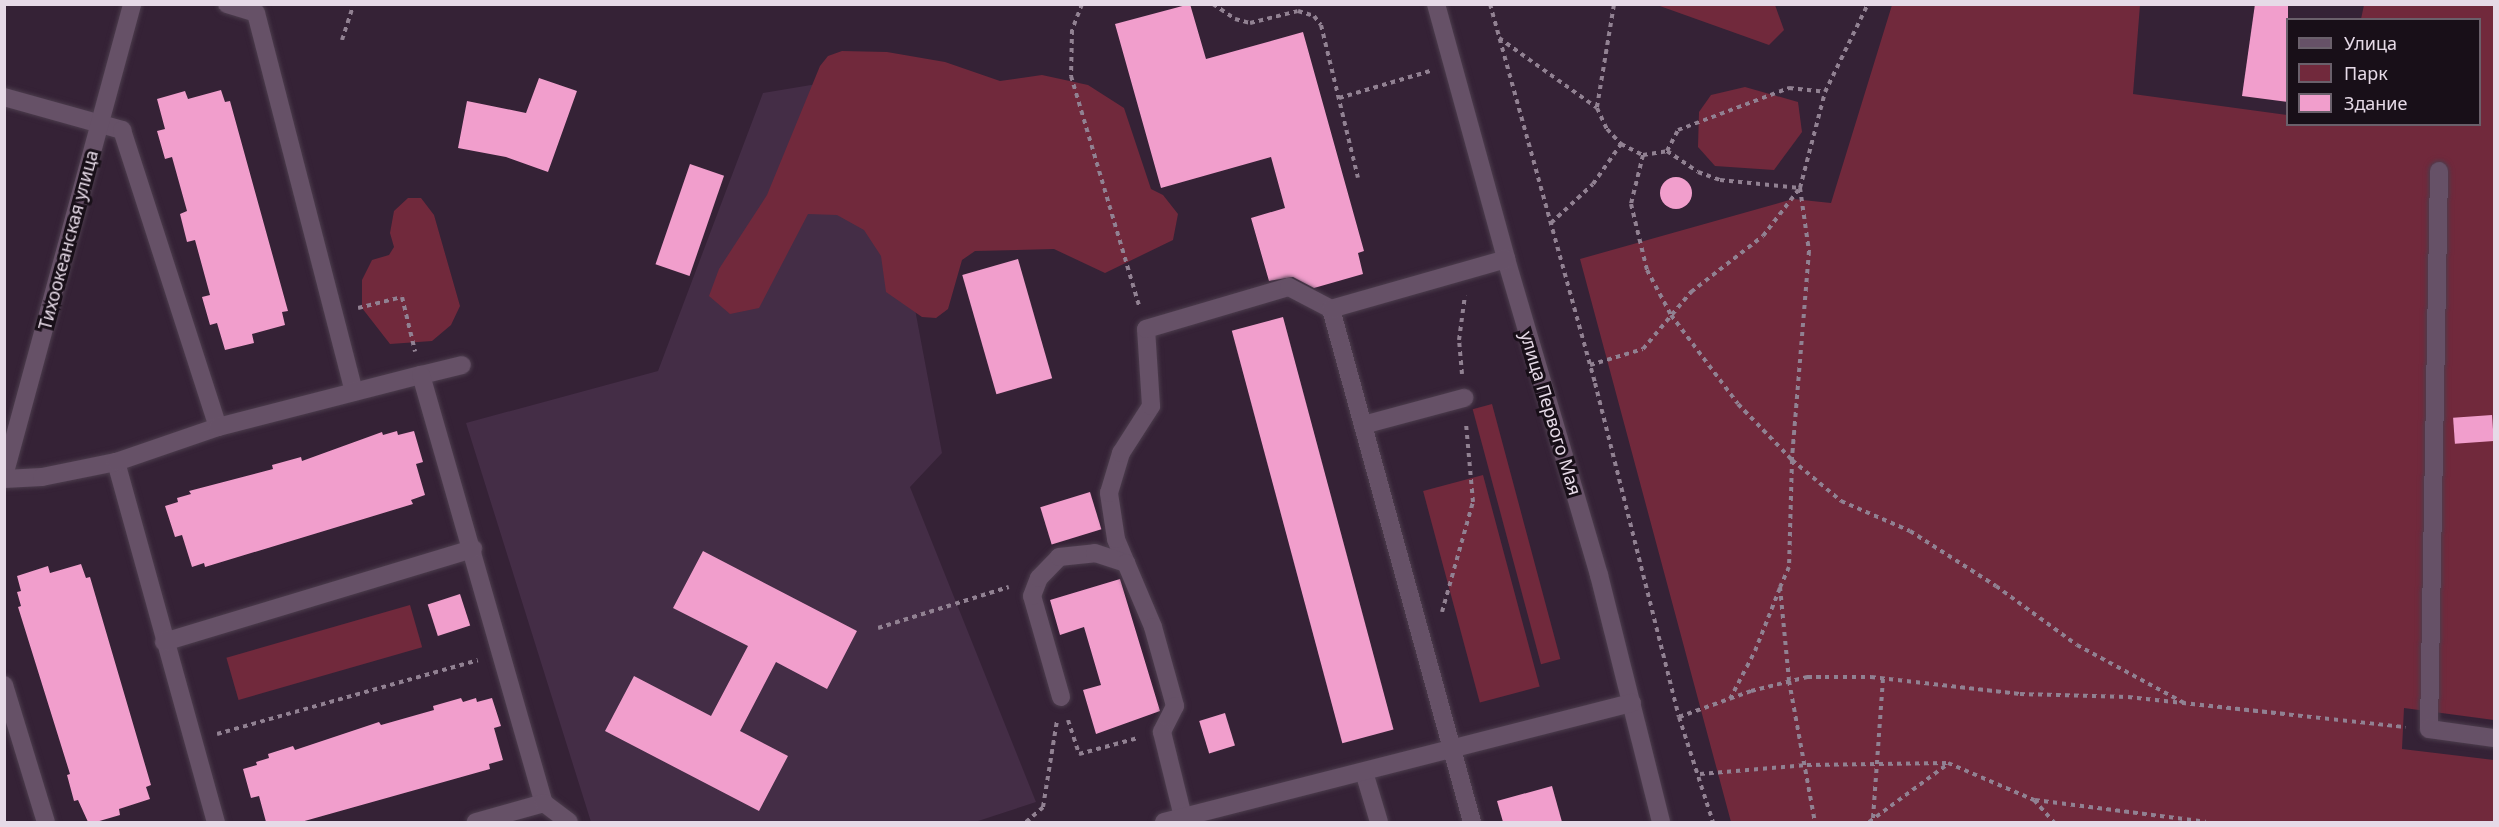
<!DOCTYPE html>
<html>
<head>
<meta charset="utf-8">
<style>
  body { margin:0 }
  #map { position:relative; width:2499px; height:827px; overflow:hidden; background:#352236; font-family:"Noto Sans",sans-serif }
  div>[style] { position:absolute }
  .built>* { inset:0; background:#442d46 }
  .green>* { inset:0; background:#71293c; transform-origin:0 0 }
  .building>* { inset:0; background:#f19ecc; transform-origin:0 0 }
  .round { border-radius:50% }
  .path>* { height:4px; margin-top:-2px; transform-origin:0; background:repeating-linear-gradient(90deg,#918192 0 4.5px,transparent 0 9px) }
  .roads { filter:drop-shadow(0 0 2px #4c3d4d) drop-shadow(0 0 2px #4c3d4d) }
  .minor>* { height:18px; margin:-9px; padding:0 9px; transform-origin:9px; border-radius:9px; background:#665167 }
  span { translate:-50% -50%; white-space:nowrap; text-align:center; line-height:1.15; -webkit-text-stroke:6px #180f18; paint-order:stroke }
  .street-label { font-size:18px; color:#e6dae7 }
  .frame { position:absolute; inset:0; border:6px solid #e6dae7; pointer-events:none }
  .legend { position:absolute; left:2286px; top:18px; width:195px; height:108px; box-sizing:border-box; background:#180f18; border:2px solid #6a606b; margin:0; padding:8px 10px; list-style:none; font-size:18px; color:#e6dae7 }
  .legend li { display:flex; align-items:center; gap:12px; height:30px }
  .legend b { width:30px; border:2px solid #6a606b }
</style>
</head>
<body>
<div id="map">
  <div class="built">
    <i style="clip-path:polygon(871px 75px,942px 453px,910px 487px,1036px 802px,975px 822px,591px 822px,466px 423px,658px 371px,763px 93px)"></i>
  </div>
  <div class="green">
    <i style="clip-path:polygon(1657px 5px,1775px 5px,1784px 30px,1769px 45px)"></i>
    <i style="clip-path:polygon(1892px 5px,2140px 5px,2133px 94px,2287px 115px,2288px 124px,2480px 124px,2480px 20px,2361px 19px,2364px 5px,2494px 5px,2494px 720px,2404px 708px,2402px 749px,2494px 760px,2494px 822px,1731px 822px,1580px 259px,1793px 199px,1831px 203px)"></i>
    <i style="clip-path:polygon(842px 51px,887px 52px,945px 62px,1000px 81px,1042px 75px,1088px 85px,1124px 108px,1151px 189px,1163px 195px,1178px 214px,1173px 240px,1105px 273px,1054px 249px,975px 251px,962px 260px,948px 309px,936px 318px,922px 317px,886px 292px,881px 256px,864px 230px,837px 215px,808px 214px,759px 308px,730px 314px,709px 296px,719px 269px,767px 195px,820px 66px,828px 56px)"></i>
    <i style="clip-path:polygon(1745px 87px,1798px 102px,1802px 132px,1774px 170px,1715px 166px,1698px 147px,1699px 112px,1711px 95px)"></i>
    <i style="clip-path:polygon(408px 198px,421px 198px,434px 215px,460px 306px,451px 325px,432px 341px,390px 344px,362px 308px,362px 280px,372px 260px,389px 255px,394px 247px,390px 233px,394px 211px)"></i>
    <i style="left:1492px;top:404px;width:264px;height:20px;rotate:75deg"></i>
    <i style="left:1483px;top:475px;width:219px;height:62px;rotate:75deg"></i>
    <i style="left:410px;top:605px;width:44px;height:191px;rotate:74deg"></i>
  </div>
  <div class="building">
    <i style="clip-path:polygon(1190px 4px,1206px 59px,1303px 32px,1364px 251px,1358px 253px,1363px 274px,1314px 288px,1293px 277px,1269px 281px,1251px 218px,1285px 208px,1271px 157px,1161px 188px,1115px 24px)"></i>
    <i style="clip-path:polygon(2255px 4px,2288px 4px,2288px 102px,2242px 96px)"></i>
    <i style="clip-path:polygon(539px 78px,577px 91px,548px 172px,506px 157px,458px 148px,467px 101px,526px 113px)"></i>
    <i style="clip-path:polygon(221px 90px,225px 102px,230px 101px,288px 311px,282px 312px,285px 325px,252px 334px,254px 343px,225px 350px,217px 323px,210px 325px,202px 297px,210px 295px,195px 240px,187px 242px,180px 214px,187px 211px,172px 157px,165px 159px,157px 131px,165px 129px,157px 99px,185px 91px,188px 99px)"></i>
    <i style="left:690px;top:164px;width:36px;height:106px;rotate:19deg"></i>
    <i class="round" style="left:1660px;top:177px;width:32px;height:32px"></i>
    <i style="left:1018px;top:259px;width:124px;height:58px;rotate:74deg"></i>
    <i style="left:1283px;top:317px;width:427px;height:53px;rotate:75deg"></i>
    <i style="left:2492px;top:415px;width:26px;height:39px;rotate:86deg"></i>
    <i style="clip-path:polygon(397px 431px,398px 435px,414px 431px,423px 462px,416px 464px,425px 495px,411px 500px,413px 504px,205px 567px,204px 563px,192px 567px,182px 535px,175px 537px,165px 506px,178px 502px,177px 498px,191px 494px,189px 491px,273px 469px,272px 465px,301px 457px,302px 461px,382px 432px,383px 435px)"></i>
    <i style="left:1090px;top:492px;width:39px;height:52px;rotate:73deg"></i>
    <i style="clip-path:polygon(703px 551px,857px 631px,827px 689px,776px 662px,740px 731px,788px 756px,759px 811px,605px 731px,634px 676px,711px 716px,748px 646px,673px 608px)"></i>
    <i style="clip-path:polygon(81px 564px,86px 578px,90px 577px,151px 785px,146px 787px,150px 799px,119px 809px,120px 815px,96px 822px,88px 822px,78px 800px,74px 801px,67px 775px,70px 774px,18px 607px,21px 606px,17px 592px,21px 591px,17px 576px,48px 566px,50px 573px)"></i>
    <i style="clip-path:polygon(1120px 579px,1160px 711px,1096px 734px,1083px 690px,1101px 685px,1084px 627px,1060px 635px,1050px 600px)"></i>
    <i style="left:460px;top:594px;width:33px;height:34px;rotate:72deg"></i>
    <i style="clip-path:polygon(461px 698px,463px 702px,476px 698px,477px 702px,492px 698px,501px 726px,494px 728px,503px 760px,489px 764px,490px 769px,301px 822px,266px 822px,259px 796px,251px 798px,243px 769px,257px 765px,256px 762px,269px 758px,268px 754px,293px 746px,295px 750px,379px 722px,381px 725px,434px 710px,433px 706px)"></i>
    <i style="left:1225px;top:713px;width:34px;height:27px;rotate:73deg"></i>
    <i style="clip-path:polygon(1552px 786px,1562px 822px,1503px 822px,1497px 801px)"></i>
  </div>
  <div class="path">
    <i style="left:1082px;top:4px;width:28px;rotate:111deg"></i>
    <i style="left:1072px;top:30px;width:46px;rotate:91.2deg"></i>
    <i style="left:1071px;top:76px;width:239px;rotate:73.5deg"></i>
    <i style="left:1213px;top:4px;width:27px;rotate:34deg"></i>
    <i style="left:1235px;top:19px;width:16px;rotate:15deg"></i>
    <i style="left:1250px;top:23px;width:49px;rotate:-14deg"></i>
    <i style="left:1298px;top:11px;width:17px;rotate:17deg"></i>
    <i style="left:1314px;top:16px;width:11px;rotate:52deg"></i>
    <i style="left:1321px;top:25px;width:157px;rotate:76.4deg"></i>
    <i style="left:1490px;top:4px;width:393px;rotate:74.5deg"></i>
    <i style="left:1595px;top:383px;width:344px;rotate:75.9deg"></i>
    <i style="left:1679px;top:717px;width:110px;rotate:72.1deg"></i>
    <i style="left:1499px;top:38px;width:120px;rotate:35.5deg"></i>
    <i style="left:1597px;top:108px;width:23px;rotate:65deg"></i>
    <i style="left:1607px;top:129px;width:21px;rotate:47deg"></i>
    <i style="left:1621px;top:144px;width:25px;rotate:27deg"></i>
    <i style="left:1643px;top:155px;width:24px;rotate:-9deg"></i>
    <i style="left:1667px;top:151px;width:24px;rotate:-62deg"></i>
    <i style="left:1678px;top:130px;width:119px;rotate:-20.7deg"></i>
    <i style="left:1789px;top:88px;width:36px;rotate:6deg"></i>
    <i style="left:342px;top:40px;width:38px;rotate:-72deg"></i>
    <i style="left:1339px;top:98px;width:95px;rotate:-16.5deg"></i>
    <i style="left:1597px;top:107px;width:104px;rotate:-80.6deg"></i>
    <i style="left:1667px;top:151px;width:37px;rotate:34deg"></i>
    <i style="left:1698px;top:172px;width:23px;rotate:20deg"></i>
    <i style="left:1720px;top:180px;width:80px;rotate:5.7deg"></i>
    <i style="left:1800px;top:188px;width:99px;rotate:-75.4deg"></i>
    <i style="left:1825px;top:92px;width:98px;rotate:-64deg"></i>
    <i style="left:1643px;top:155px;width:50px;rotate:103.8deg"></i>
    <i style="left:1631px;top:204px;width:68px;rotate:76.4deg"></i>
    <i style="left:1647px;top:270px;width:51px;rotate:61.9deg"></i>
    <i style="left:1671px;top:315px;width:111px;rotate:53deg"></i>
    <i style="left:1738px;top:404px;width:78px;rotate:46deg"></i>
    <i style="left:1792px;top:460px;width:64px;rotate:39.9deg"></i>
    <i style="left:1841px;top:501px;width:75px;rotate:23.5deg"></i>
    <i style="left:1910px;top:531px;width:102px;rotate:32.6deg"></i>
    <i style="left:1996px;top:586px;width:100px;rotate:36.1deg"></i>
    <i style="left:2077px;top:645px;width:124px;rotate:28.4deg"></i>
    <i style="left:1800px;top:188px;width:64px;rotate:81.9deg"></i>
    <i style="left:1809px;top:251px;width:210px;rotate:94.7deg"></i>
    <i style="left:1792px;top:460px;width:107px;rotate:91.6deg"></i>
    <i style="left:1789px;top:567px;width:22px;rotate:114deg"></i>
    <i style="left:1780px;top:587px;width:94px;rotate:84.5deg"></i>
    <i style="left:1789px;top:681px;width:143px;rotate:79.6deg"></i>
    <i style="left:1551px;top:223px;width:57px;rotate:-42.9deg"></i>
    <i style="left:1593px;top:184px;width:49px;rotate:-55deg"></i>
    <i style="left:358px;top:308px;width:45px;rotate:-14deg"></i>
    <i style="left:402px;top:297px;width:56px;rotate:76.5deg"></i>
    <i style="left:1590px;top:365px;width:55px;rotate:-16.8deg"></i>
    <i style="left:1643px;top:349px;width:75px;rotate:-49.9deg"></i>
    <i style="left:1691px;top:292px;width:91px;rotate:-37.9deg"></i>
    <i style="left:1763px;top:236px;width:59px;rotate:-52.5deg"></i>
    <i style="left:1462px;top:374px;width:34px;rotate:-95deg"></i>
    <i style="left:1459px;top:340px;width:45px;rotate:-82.4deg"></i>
    <i style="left:1442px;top:612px;width:114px;rotate:-74.3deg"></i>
    <i style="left:1473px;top:502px;width:78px;rotate:-95.1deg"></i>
    <i style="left:878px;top:628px;width:137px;rotate:-17.4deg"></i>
    <i style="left:1730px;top:699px;width:54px;rotate:-62.5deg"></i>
    <i style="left:1755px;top:651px;width:68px;rotate:-68.4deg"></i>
    <i style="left:1679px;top:717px;width:77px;rotate:-19.9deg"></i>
    <i style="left:1751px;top:691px;width:58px;rotate:-14deg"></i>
    <i style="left:1807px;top:677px;width:64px"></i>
    <i style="left:1871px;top:677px;width:150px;rotate:6.5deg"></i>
    <i style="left:2020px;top:694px;width:108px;rotate:1.6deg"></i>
    <i style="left:2128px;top:697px;width:279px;rotate:6.2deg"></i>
    <i style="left:1068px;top:720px;width:36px;rotate:72deg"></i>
    <i style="left:1079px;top:754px;width:61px;rotate:-15.2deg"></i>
    <i style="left:217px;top:734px;width:271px;rotate:-15.8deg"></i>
    <i style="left:1700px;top:774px;width:107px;rotate:-4.8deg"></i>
    <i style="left:1807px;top:765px;width:141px;rotate:-0.8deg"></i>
    <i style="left:1948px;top:763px;width:94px;rotate:23.3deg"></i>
    <i style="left:2034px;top:800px;width:30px;rotate:48deg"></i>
    <i style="left:2035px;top:800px;width:172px;rotate:7.3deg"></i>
    <i style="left:1873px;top:818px;width:140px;rotate:-85.9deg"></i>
    <i style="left:1026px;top:822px;width:23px;rotate:-41deg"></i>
    <i style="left:1043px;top:807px;width:87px;rotate:-80.8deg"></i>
    <i style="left:1869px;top:822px;width:98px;rotate:-36.3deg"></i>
  </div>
  <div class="roads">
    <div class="minor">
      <i style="left:227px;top:4px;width:30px;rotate:17deg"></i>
      <i style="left:256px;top:13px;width:391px;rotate:75.5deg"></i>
      <i style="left:1436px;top:4px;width:264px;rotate:74.6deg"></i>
      <i style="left:1506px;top:259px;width:329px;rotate:73.6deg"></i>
      <i style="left:1599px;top:575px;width:255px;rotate:75.9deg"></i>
      <i style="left:4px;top:97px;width:123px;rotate:15.6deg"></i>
      <i style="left:122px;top:130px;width:312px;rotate:72.1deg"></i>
      <i style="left:2439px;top:171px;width:558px;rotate:91.03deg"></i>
      <i style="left:2429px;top:729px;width:66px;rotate:7.9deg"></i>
      <i style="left:421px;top:375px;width:42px;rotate:-13.7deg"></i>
      <i style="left:1363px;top:425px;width:105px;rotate:-15deg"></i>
      <i style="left:116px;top:462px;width:374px;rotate:74.5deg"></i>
      <i style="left:4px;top:476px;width:489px;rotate:-74.8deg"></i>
      <i style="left:4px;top:479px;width:38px;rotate:-3deg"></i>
      <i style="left:42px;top:477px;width:76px;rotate:-11.5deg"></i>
      <i style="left:116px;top:462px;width:108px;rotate:-18.9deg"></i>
      <i style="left:218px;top:427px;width:210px;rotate:-14.4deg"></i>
      <i style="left:421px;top:375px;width:445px;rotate:74deg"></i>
      <i style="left:544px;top:803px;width:71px;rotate:164.4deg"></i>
      <i style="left:1126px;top:563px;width:26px;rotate:-113deg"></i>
      <i style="left:1116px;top:539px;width:47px;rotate:-98.7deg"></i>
      <i style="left:1109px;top:493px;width:42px;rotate:-73.3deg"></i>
      <i style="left:1121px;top:453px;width:56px;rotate:-57.4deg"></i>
      <i style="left:1151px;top:406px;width:77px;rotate:-93.7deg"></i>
      <i style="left:1146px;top:329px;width:149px;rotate:-16.4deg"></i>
      <i style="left:1289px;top:287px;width:47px;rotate:27.6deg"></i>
      <i style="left:164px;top:642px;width:323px;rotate:-16.8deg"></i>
      <i style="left:4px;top:685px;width:143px;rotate:73deg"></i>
      <i style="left:1061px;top:697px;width:105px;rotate:-106deg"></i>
      <i style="left:1032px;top:596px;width:19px;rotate:-69deg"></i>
      <i style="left:1039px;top:578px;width:29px;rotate:-46deg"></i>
      <i style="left:1059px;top:557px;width:36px;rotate:-6deg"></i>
      <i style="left:1095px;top:553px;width:33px;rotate:18deg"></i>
      <i style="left:1126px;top:563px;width:69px;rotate:67.1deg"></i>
      <i style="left:1153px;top:627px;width:82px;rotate:74.4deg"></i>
      <i style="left:1175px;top:706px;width:29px;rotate:117deg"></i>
      <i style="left:1162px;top:732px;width:88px;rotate:76.1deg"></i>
      <i style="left:1364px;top:772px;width:52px;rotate:73.3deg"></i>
      <i style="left:544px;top:803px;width:31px;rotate:37deg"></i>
      <i style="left:1164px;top:822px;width:483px;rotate:-14.3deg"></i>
      <i style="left:1472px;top:822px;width:532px;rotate:-105.37deg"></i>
      <i style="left:1331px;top:309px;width:182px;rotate:-15.9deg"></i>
    </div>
  </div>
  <div class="street-label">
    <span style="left:68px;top:240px;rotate:-75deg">Тихоокеанская улица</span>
    <span style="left:1551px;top:413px;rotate:73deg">улица Первого Мая</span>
  </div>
  <div class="frame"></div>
  <ul class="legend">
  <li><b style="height:8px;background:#665167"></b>Улица</li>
  <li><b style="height:16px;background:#71293c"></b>Парк</li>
  <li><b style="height:16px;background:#f19ecc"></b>Здание</li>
  </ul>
</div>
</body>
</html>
